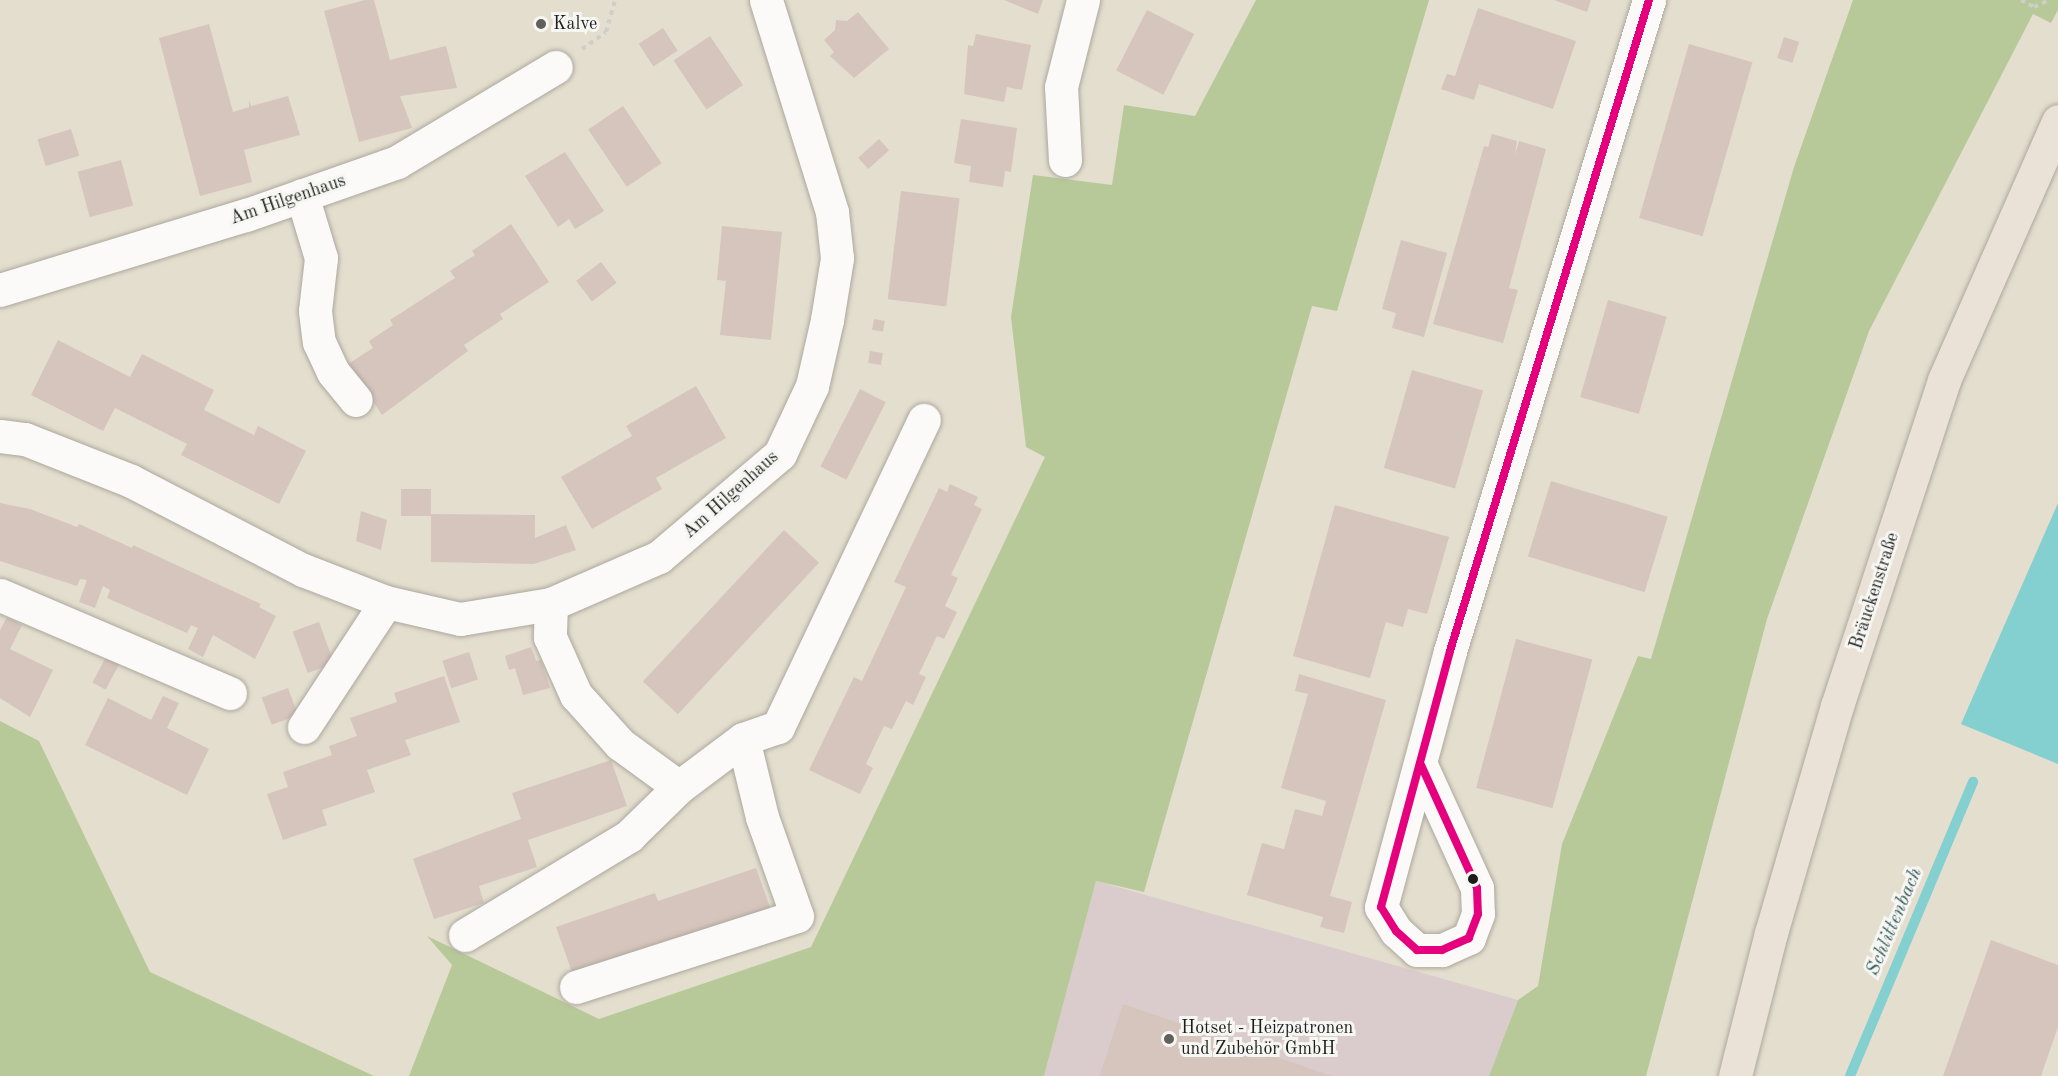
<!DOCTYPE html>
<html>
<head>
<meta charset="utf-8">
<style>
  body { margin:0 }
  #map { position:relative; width:2058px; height:1076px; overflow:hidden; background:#e4dece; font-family:"Old Standard TT",serif }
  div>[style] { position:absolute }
  .industrial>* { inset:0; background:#dacccc }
  .forest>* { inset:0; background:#b7c999 }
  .water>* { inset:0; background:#84cfcf }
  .stream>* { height:10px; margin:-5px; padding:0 5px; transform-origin:5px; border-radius:5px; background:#84cfcf }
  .building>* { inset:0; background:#d6c5bd; transform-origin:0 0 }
  .path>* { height:4px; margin-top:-2px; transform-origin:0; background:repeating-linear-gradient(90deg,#cfceca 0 4.5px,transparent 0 9px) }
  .roads { filter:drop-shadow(0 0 2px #aca89e) drop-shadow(0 0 2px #aca89e) }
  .minor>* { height:33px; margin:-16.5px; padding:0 16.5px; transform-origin:16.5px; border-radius:16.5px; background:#fbfaf8 }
  .major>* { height:33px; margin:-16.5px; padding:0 16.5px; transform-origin:16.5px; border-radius:16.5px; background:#ebe2d7 }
  .bus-1>* { height:8px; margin:-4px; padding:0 4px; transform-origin:4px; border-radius:4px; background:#e5007d }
  .dots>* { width:16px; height:16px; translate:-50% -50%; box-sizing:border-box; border:3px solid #f6f6f2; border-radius:50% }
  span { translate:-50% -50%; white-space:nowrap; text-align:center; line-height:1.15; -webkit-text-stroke:6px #f6f6f2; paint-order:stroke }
  .poi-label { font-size:18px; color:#1c1c1c }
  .left { translate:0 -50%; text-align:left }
  .street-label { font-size:18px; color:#1c1c1c }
  .water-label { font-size:20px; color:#32585b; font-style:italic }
</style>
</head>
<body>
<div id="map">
  <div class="industrial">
    <i style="clip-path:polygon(1096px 881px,1518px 1000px,1489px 1076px,1044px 1076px)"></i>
  </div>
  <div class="forest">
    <i style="clip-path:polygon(1256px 0,1429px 0,1337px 311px,1312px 306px,1144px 892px,1096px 881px,1044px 1076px,409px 1076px,452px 965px,427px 936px,599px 1019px,811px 947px,1045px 457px,1026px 447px,1011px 317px,1033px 175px,1112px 185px,1124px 105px,1195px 116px)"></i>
    <i style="clip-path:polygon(1853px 0,2058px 0,2058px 10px,2051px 23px,2033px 14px,1869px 331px,1767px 619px,1646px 1076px,1489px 1076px,1518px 1000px,1538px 986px,1562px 844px,1638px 656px,1651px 659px,1794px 167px)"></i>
    <i style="clip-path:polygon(0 721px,39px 741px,150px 972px,374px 1076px,0 1076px)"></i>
  </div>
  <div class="water">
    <i style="clip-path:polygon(2058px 503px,2058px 764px,1961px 724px)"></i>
  </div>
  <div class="stream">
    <i style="left:1850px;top:1076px;width:319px;rotate:-67.3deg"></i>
  </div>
  <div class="building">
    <i style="clip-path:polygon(365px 0,374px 0,390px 60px,446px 46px,457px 88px,400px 96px,412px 128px,359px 142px,324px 11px)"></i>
    <i style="clip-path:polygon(1004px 0,1043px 0,1038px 14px)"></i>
    <i style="clip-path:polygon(1554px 0,1591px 0,1587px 12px)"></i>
    <i style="clip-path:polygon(1478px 8px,1576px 41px,1553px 109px,1479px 84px,1474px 100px,1441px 89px,1447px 74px,1455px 76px)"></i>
    <i style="left:1147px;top:10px;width:53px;height:68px;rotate:27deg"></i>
    <i style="clip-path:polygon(858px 12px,889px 49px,854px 78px,830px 56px,834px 52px,824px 40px,835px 30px,836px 20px,847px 21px)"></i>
    <i style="clip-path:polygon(209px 24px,233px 112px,249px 107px,249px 101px,251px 106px,288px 96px,300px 135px,244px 150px,252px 182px,200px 196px,159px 38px)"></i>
    <i style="left:663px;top:28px;width:27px;height:29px;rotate:57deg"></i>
    <i style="clip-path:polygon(976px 34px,1031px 45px,1022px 90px,1007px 87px,1004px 102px,964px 94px,968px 45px,973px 46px)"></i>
    <i style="left:710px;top:36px;width:59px;height:44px;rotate:56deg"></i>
    <i style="left:1784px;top:37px;width:16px;height:22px;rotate:18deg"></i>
    <i style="left:1689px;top:44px;width:66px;height:181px;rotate:16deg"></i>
    <i style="left:623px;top:106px;width:69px;height:42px;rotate:56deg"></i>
    <i style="clip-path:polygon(961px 119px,1017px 128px,1011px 172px,1005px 171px,1003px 187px,969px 182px,971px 166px,954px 163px)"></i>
    <i style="left:71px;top:129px;width:28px;height:35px;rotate:73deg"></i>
    <i style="clip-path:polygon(1492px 134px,1517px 141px,1515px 155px,1519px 141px,1546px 149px,1509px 288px,1518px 290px,1503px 343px,1433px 324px,1484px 146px,1488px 147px)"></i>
    <i style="left:879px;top:139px;width:15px;height:28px;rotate:48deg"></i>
    <i style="clip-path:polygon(565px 152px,604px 211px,575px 229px,569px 219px,558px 227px,525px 176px)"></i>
    <i style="left:121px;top:160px;width:47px;height:45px;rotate:75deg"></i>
    <i style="left:901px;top:191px;width:59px;height:109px;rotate:7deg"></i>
    <i style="clip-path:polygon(511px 224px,549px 282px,500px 314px,503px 319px,464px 345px,468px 351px,382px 415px,348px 364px,373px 348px,369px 341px,393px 325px,390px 320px,455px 278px,450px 271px,475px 255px,472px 251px)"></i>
    <i style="clip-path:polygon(722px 226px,782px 232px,771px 340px,720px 335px,726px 281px,717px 280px)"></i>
    <i style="clip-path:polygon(1401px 240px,1447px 253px,1424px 337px,1392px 328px,1396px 313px,1382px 309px)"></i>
    <i style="left:601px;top:262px;width:26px;height:31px;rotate:53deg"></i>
    <i style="left:1608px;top:300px;width:61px;height:101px;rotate:16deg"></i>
    <i style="left:874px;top:319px;width:11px;height:11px;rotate:10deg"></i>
    <i style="clip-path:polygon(58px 340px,130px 377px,142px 354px,214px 390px,204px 410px,254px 435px,258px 426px,306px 451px,279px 504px,181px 455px,187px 444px,115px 408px,103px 431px,31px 395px)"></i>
    <i style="left:870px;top:351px;width:13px;height:12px;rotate:9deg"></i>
    <i style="left:1412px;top:370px;width:74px;height:102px;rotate:16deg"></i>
    <i style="clip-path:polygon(696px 386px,726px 438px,656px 478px,662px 489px,592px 529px,561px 477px,632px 436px,626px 426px)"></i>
    <i style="left:860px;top:389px;width:29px;height:87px;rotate:27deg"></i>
    <i style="left:1551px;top:481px;width:122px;height:79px;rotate:17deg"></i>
    <i style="clip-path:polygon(950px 484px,978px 497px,974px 505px,982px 509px,951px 575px,958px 578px,945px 606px,957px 612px,944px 639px,937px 636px,919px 674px,926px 677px,913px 705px,906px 701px,892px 729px,884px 726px,866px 764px,873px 768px,860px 794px,809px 770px,854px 677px,862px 681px,906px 587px,894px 582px,939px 488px,947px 492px)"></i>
    <i style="clip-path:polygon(401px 489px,431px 489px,431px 514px,535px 515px,535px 538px,566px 525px,576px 550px,534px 564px,431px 562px,431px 516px,401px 516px)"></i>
    <i style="clip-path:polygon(0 503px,30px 509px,77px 527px,79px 524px,132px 548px,133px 545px,261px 604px,259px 607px,276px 616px,255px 659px,213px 635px,203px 657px,188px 649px,198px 628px,191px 625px,187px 633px,107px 598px,110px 590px,103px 586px,95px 608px,79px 602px,87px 580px,80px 579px,77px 586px,0 561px)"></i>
    <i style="clip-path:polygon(1335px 505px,1449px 537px,1427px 614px,1408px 609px,1403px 627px,1386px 622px,1370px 678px,1293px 656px)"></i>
    <i style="clip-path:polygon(361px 511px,387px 520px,381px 550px,356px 541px)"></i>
    <i style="left:784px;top:530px;width:48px;height:207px;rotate:43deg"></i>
    <i style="clip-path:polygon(7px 617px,22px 625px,10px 649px,53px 670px,30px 717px,0 698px,0 630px)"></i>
    <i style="left:319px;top:622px;width:44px;height:28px;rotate:70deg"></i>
    <i style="left:1516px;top:639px;width:79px;height:154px;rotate:15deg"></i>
    <i style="clip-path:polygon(531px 647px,536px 661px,541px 660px,550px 688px,523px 695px,515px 668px,509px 670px,505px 656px)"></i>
    <i style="left:469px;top:652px;width:29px;height:28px;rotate:72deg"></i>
    <i style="left:106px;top:657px;width:15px;height:29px;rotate:28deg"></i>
    <i style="clip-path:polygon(1299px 674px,1386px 700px,1330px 896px,1352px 902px,1344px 933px,1320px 927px,1323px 917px,1247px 895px,1262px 843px,1284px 849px,1295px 809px,1322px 816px,1326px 801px,1281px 788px,1308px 694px,1295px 691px)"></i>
    <i style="clip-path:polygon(444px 676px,460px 722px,405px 740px,411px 755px,367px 770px,375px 792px,322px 810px,327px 825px,283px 840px,267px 794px,288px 787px,283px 772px,332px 755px,329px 746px,357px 736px,350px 718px,397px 702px,394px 693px)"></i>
    <i style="left:288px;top:688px;width:29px;height:28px;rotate:70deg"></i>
    <i style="clip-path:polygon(163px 696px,179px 703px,167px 728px,209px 749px,187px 795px,85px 745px,108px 698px,151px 720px)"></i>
    <i style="clip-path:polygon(611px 760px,627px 806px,528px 840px,537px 867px,479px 886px,484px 903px,434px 919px,413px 859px,521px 819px,512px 793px)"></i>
    <i style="clip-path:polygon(756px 868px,772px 913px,674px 947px,671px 939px,572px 972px,556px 927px,655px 893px,658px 901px)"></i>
    <i style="clip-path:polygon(1991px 940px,2058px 965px,2058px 1027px,2041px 1076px,1943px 1076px)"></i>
    <i style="clip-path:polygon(1123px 1004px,1332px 1076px,1103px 1076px,1100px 1075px)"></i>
  </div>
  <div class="path">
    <i style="left:2021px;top:0;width:15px;rotate:28deg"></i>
    <i style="left:2034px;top:7px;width:17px;rotate:-25deg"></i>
    <i style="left:582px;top:49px;width:29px;rotate:-35deg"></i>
    <i style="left:606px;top:32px;width:33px;rotate:-74deg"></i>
  </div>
  <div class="roads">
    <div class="minor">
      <i style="left:1065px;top:160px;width:73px;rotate:-93.1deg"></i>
      <i style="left:1061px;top:87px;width:90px;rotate:-75.8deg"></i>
      <i style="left:302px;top:195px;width:66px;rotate:73.2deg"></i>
      <i style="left:321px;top:258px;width:53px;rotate:96.5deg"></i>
      <i style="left:315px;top:311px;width:31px;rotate:83deg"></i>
      <i style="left:319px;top:342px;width:33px;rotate:65deg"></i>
      <i style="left:333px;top:372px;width:36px;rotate:51deg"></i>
      <i style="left:0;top:290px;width:257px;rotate:-17deg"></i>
      <i style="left:246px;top:215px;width:160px;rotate:-19.3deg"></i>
      <i style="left:397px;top:162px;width:185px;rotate:-30.9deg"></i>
      <i style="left:0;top:436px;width:25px;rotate:7deg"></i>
      <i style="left:25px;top:439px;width:114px;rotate:21.6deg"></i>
      <i style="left:131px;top:481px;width:194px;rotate:27.4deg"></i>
      <i style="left:303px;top:570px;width:89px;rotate:21.1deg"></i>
      <i style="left:386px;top:602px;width:76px;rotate:12.9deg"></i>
      <i style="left:460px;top:619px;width:92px;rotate:-9.4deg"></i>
      <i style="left:551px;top:604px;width:118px;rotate:-23.5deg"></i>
      <i style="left:659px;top:557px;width:159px;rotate:-40.4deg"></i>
      <i style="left:780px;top:454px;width:75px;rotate:-64.8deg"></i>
      <i style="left:812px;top:386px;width:68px;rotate:-77.2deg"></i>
      <i style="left:827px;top:320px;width:63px;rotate:-80.8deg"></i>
      <i style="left:837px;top:258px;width:46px;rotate:-96.2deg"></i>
      <i style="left:832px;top:212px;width:222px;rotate:-107.3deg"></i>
      <i style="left:0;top:595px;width:250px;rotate:23.1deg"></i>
      <i style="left:551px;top:604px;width:33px;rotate:92deg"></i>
      <i style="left:550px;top:637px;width:64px;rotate:65.9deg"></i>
      <i style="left:576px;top:695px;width:66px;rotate:48.1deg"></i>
      <i style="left:620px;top:744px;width:73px;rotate:36.1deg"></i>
      <i style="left:679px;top:787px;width:80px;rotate:-36.9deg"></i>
      <i style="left:743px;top:739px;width:37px;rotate:-19deg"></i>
      <i style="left:778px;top:727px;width:340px;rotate:-64.6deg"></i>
      <i style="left:304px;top:727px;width:149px;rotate:-56.7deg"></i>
      <i style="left:1421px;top:765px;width:135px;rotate:65.5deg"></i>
      <i style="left:1477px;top:888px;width:26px;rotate:88deg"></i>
      <i style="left:1478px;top:914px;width:26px;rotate:111deg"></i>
      <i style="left:1469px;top:938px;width:30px;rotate:156deg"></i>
      <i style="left:1442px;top:950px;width:25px;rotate:180deg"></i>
      <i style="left:1417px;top:950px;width:28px;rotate:-138deg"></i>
      <i style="left:1396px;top:931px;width:28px;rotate:-122deg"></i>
      <i style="left:1381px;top:907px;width:265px;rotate:-74.9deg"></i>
      <i style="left:1450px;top:651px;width:681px;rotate:-73deg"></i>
      <i style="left:465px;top:935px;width:192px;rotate:-31.1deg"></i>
      <i style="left:629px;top:836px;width:70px;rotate:-44.4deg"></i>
      <i style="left:576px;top:987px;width:232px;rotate:-17.8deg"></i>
      <i style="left:797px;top:916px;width:105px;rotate:-109.5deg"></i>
      <i style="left:762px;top:817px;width:80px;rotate:-103.7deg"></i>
    </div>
    <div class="major">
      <i style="left:1735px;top:1076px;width:147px;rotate:-75.9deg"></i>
      <i style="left:1771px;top:933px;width:236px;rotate:-73.8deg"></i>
      <i style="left:1837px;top:706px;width:343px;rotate:-71.8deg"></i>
      <i style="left:1944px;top:380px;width:283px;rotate:-66.2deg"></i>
    </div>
  </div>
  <div class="bus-1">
    <i style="left:1421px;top:765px;width:135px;rotate:65.5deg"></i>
    <i style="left:1477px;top:888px;width:26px;rotate:88deg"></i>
    <i style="left:1478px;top:914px;width:26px;rotate:111deg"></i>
    <i style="left:1469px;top:938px;width:30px;rotate:156deg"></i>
    <i style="left:1442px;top:950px;width:25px;rotate:180deg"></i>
    <i style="left:1417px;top:950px;width:28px;rotate:-138deg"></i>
    <i style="left:1396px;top:931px;width:28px;rotate:-122deg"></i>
    <i style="left:1381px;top:907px;width:265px;rotate:-74.9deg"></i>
    <i style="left:1450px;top:651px;width:681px;rotate:-73deg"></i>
  </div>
  <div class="dots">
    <i style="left:541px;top:24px;background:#62605a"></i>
    <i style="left:1473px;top:879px;background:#1c1c1c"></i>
    <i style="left:1169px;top:1039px;background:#62605a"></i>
  </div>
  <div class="poi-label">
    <span class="left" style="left:553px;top:24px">Kalve</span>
    <span class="left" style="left:1181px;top:1039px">Hotset - Heizpatronen<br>und Zubehör GmbH</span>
  </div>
  <div class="street-label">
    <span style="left:288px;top:200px;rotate:-19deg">Am Hilgenhaus</span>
    <span style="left:731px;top:495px;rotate:-42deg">Am Hilgenhaus</span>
    <span style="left:1875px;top:591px;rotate:-72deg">Bräuckenstraße</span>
  </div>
  <div class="water-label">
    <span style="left:1895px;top:922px;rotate:-67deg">Schlittenbach</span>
  </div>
</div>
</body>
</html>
